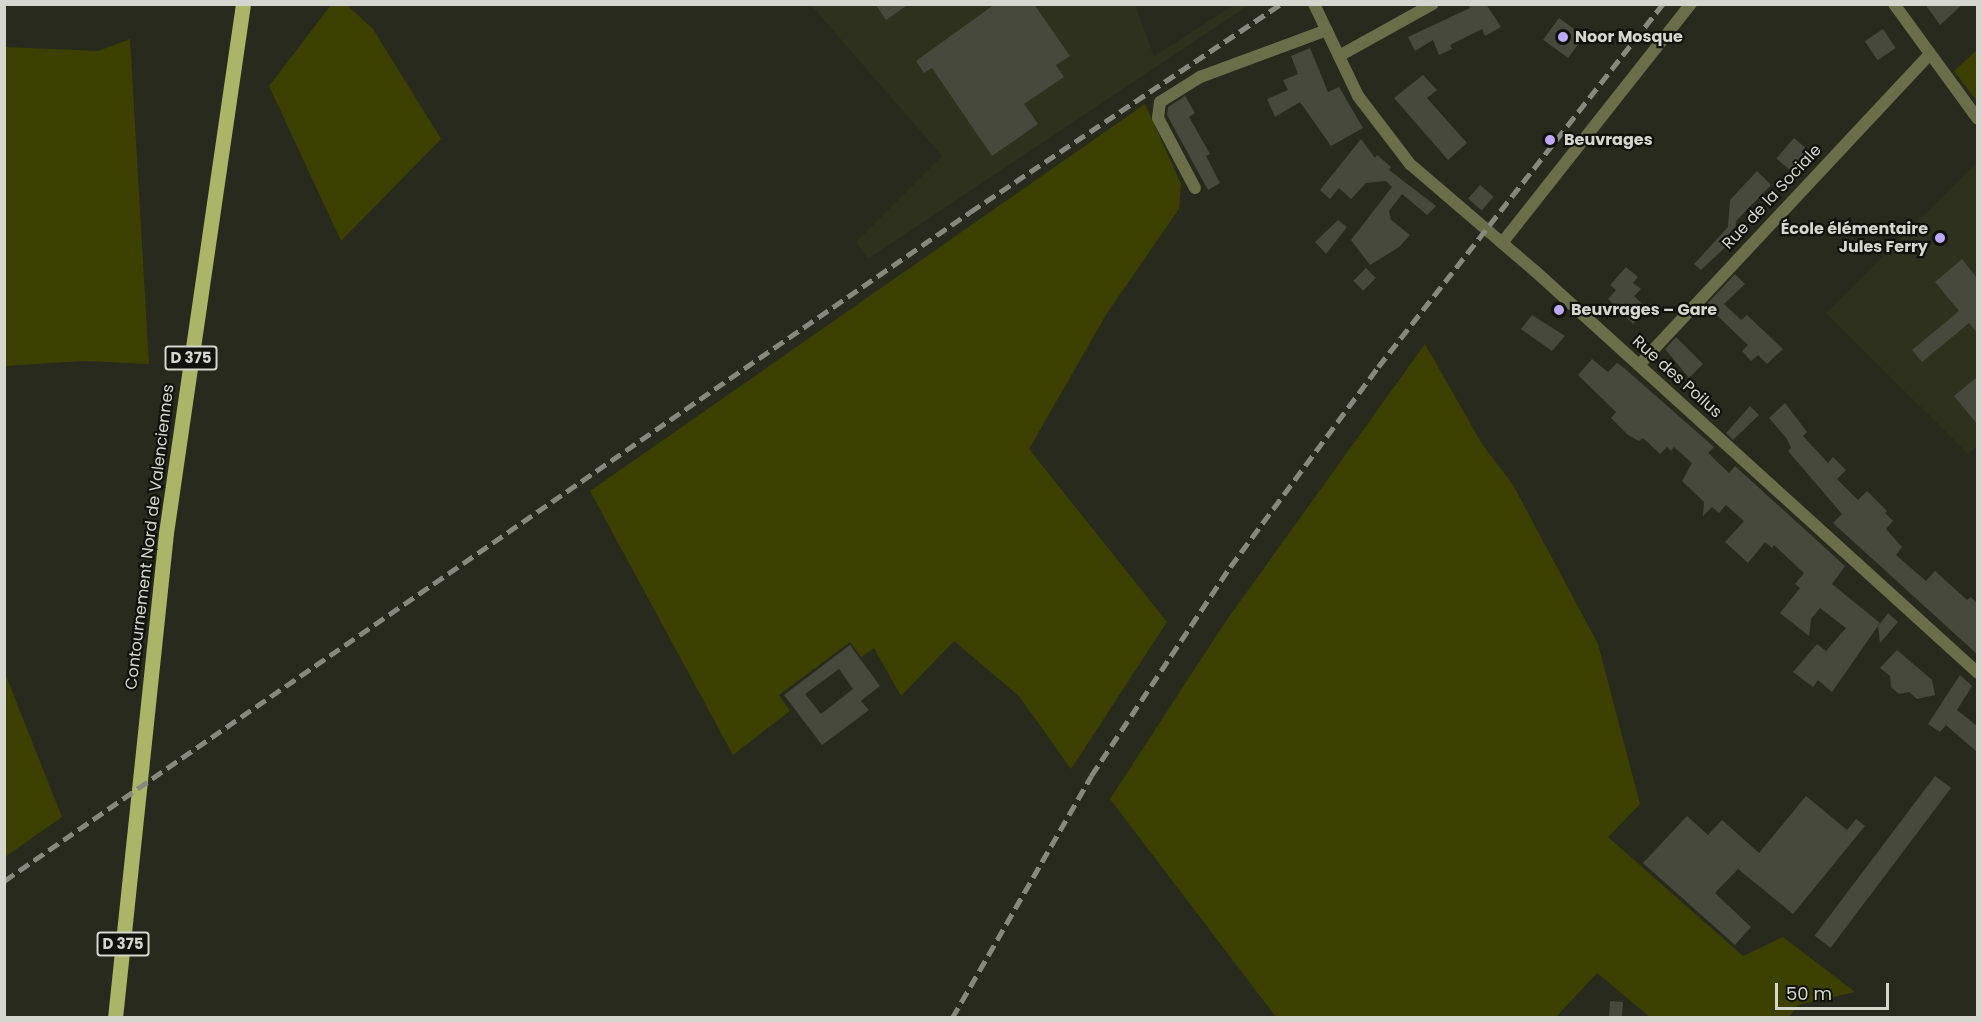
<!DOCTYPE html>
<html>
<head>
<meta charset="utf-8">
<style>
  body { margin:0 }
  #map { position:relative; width:1982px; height:1022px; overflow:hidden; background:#282a1d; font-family:Poppins,sans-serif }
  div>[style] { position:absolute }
  .built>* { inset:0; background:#2e311d }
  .green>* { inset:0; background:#3c4102 }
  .building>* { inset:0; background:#46493b; transform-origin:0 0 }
  .minor>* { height:12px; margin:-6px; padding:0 6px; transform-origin:6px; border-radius:6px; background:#6a6f4a }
  .tertiary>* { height:12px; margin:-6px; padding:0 6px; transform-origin:6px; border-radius:6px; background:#6a6f4a }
  .primary>* { height:15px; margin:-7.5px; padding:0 7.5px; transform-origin:7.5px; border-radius:7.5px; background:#abb567 }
  .rail>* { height:4.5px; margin-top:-2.25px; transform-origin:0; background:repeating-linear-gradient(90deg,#87897f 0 12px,transparent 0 18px) }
  .dots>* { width:16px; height:16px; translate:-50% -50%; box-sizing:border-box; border:3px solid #11120c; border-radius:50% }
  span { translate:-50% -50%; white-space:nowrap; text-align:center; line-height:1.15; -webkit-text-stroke:4.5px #11120c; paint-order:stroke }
  .shield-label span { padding:2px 4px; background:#11120c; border:2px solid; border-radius:4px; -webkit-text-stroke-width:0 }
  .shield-label { font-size:15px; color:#d5d7ce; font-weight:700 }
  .poi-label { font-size:16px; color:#d5d7ce; font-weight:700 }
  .left { translate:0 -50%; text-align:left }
  .right { translate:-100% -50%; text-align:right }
  .street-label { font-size:16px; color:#d5d7ce }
  .frame { position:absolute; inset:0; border:6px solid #d5d7ce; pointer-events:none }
  .scale { position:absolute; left:1775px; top:983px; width:114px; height:27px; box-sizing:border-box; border:3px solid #d5d7ce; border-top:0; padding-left:8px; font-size:18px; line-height:21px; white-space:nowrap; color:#d5d7ce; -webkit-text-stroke:4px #11120c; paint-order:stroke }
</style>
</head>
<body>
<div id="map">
  <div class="built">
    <i style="clip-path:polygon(811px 5px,1135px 5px,1154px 56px,1234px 5px,1249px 5px,868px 259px,856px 242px,942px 156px)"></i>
    <i style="clip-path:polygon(1977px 162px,1977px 446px,1968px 454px,1826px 313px)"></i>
  </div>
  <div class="green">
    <i style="clip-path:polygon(331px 5px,347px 5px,373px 29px,441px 139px,341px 241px,269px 86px)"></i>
    <i style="clip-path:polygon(130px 39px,149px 364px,84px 361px,5px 366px,5px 47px,98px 51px)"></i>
    <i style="clip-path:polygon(1977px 50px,1977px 101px,1954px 71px)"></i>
    <i style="clip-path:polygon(1145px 104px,1181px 184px,1179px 209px,1107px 313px,1029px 449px,1167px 622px,1071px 769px,1019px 696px,954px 641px,901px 696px,874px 648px,861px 657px,850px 642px,779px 695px,790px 711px,733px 755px,590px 491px)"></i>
    <i style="clip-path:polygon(1425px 344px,1482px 444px,1513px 485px,1598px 644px,1640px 804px,1608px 837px,1743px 956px,1783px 937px,1855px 992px,1798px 1005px,1789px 1017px,1650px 1017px,1597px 973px,1556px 1017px,1276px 1017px,1110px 799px,1226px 621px)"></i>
    <i style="clip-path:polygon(4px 671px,62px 817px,5px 857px,4px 857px)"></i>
  </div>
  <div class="building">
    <i style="clip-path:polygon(875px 4px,909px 4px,886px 20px)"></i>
    <i style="clip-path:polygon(995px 4px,1034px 4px,1070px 56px,1056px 65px,1064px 77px,1024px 104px,1038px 124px,992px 156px,932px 68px,924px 73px,916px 61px)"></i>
    <i style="clip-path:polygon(1468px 4px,1486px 4px,1501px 27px,1485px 36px,1482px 29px,1450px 45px,1452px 49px,1439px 55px,1433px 40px,1415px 51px,1408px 37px,1470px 8px)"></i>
    <i style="clip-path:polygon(1925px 4px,1963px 4px,1940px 25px)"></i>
    <i style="left:1559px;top:18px;width:31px;height:27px;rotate:36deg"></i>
    <i style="left:1883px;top:29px;width:23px;height:22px;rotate:56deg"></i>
    <i style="clip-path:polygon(1310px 48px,1328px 92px,1339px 87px,1363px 128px,1331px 146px,1300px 102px,1275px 117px,1267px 99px,1288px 90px,1283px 80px,1298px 74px,1291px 56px)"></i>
    <i style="clip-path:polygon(1423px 75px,1437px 90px,1427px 98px,1467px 143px,1448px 160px,1394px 98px)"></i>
    <i style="clip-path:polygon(1185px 96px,1195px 113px,1189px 117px,1210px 154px,1206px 156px,1220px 183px,1208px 190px,1167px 115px,1168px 107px)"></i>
    <i style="left:1794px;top:138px;width:20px;height:27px;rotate:41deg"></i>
    <i style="clip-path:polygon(1361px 139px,1375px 158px,1377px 155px,1391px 167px,1389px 170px,1436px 206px,1427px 215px,1402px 194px,1389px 211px,1391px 220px,1410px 235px,1399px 247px,1370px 265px,1351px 240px,1392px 187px,1386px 181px,1366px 183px,1351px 199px,1339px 188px,1330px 199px,1320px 190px)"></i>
    <i style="clip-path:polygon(1757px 171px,1771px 185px,1736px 221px,1735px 238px,1701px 270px,1694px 264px,1728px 227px,1730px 200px)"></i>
    <i style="left:1480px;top:185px;width:18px;height:18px;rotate:41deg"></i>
    <i style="clip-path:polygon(1338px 220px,1347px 227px,1326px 254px,1315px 242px)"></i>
    <i style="clip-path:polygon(1962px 259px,1977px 278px,1977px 333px,1969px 323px,1922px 362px,1912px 350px,1959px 311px,1935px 282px)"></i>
    <i style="clip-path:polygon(1626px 267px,1638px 277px,1633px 283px,1641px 289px,1634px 296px,1647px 308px,1633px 324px,1608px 299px,1616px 290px,1610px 285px)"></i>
    <i style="left:1366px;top:268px;width:14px;height:18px;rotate:45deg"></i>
    <i style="clip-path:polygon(1735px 274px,1745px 284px,1724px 304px,1741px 320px,1747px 315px,1783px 349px,1767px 364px,1758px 355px,1751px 361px,1742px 351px,1748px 345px,1706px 305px)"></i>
    <i style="clip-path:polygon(1532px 315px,1565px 336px,1552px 351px,1521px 329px)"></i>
    <i style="clip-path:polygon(1676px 337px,1703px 364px,1689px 378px,1665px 349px)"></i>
    <i style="clip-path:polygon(1592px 359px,1608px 372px,1617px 363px,1624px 368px,1714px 447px,1708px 453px,1729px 473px,1735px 466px,1845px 566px,1832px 584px,1880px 623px,1832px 692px,1818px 680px,1813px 687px,1793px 672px,1817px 644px,1826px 651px,1846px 628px,1820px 608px,1811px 619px,1809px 636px,1780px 613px,1800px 588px,1795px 584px,1804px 573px,1774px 545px,1772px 548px,1765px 542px,1748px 563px,1725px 542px,1744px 521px,1726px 505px,1719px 513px,1712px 507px,1703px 516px,1704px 502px,1682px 481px,1692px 463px,1674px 447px,1671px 451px,1667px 447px,1660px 454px,1643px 438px,1639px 441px,1628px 435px,1611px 418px,1616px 412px,1578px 375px)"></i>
    <i style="clip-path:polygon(1977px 377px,1977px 424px,1954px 396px)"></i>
    <i style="clip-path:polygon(1785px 403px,1807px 432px,1803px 436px,1828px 463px,1833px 457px,1846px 470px,1837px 479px,1858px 500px,1867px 491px,1887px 511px,1885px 513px,1893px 521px,1886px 529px,1902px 547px,1896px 555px,1926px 581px,1935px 571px,1967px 600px,1971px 597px,1977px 604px,1977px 654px,1833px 523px,1842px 514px,1788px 451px,1791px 448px,1787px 439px,1769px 418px)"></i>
    <i style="clip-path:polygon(1750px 406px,1759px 415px,1733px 440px,1726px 433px)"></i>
    <i style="clip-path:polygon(1888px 613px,1898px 622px,1880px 643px,1878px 626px)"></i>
    <i style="clip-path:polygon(evenodd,850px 645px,880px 686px,861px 701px,869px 710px,822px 745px,784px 695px,850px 645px,839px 669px,853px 689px,821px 714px,805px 694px,839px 669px)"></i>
    <i style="clip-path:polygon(1897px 650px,1932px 680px,1935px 695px,1917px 699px,1909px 692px,1899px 694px,1891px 687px,1890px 676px,1880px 668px)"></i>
    <i style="clip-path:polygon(1960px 675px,1972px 686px,1957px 710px,1977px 726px,1977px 752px,1946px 725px,1940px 732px,1928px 724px)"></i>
    <i style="left:1935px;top:776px;width:20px;height:200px;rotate:37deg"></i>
    <i style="clip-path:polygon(1806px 796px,1847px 830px,1856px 819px,1865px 826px,1793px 914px,1738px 869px,1715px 893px,1751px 927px,1735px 945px,1643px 863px,1687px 816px,1708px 835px,1722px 820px,1759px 853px)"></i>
    <i style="left:1610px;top:1001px;width:13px;height:16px;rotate:4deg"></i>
  </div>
  <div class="minor">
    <i style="left:1894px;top:4px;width:142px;rotate:53.9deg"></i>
    <i style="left:1339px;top:56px;width:107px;rotate:-29deg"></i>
    <i style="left:1195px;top:188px;width:79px;rotate:-117.9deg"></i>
    <i style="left:1158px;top:118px;width:16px;rotate:-83deg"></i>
    <i style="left:1160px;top:102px;width:47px;rotate:-32deg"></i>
    <i style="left:1200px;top:77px;width:135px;rotate:-20.3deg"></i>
    <i style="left:1502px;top:243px;width:305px;rotate:-51.7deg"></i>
    <i style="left:1639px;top:365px;width:426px;rotate:-46.9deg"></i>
  </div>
  <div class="tertiary">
    <i style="left:1314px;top:4px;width:102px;rotate:64.4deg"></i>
    <i style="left:1358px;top:96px;width:86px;rotate:52.6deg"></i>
    <i style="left:1410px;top:164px;width:165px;rotate:40.6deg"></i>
    <i style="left:1535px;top:271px;width:598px;rotate:42.22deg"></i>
  </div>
  <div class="primary">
    <i style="left:115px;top:1018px;width:488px;rotate:-84deg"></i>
    <i style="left:166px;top:533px;width:535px;rotate:-81.72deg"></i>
  </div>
  <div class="rail">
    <i style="left:4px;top:881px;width:1175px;rotate:-34.7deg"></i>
    <i style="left:970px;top:212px;width:374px;rotate:-33.8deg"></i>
    <i style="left:952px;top:1018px;width:279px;rotate:-60.1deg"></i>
    <i style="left:1091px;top:776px;width:251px;rotate:-56.4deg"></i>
    <i style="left:1230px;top:567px;width:249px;rotate:-53.5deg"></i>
    <i style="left:1378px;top:367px;width:462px;rotate:-51.9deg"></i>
  </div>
  <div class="dots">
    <i style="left:1563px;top:37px;background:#bcaaf6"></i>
    <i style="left:1550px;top:140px;background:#bcaaf6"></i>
    <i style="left:1940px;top:238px;background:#bcaaf6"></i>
    <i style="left:1559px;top:310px;background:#bcaaf6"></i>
  </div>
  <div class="shield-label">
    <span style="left:191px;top:358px">D 375</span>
    <span style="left:123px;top:944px">D 375</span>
  </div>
  <div class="poi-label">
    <span class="left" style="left:1575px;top:37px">Noor Mosque</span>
    <span class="left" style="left:1564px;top:140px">Beuvrages</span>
    <span class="right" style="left:1928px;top:238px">École élémentaire<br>Jules Ferry</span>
    <span class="left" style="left:1571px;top:310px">Beuvrages – Gare</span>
  </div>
  <div class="street-label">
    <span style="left:1772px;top:197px;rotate:-47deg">Rue de la Sociale</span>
    <span style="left:1677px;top:377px;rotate:42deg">Rue des Poilus</span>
    <span style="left:150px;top:537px;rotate:-83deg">Contournement Nord de Valenciennes</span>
  </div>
  <div class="frame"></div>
  <div class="scale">50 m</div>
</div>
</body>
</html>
